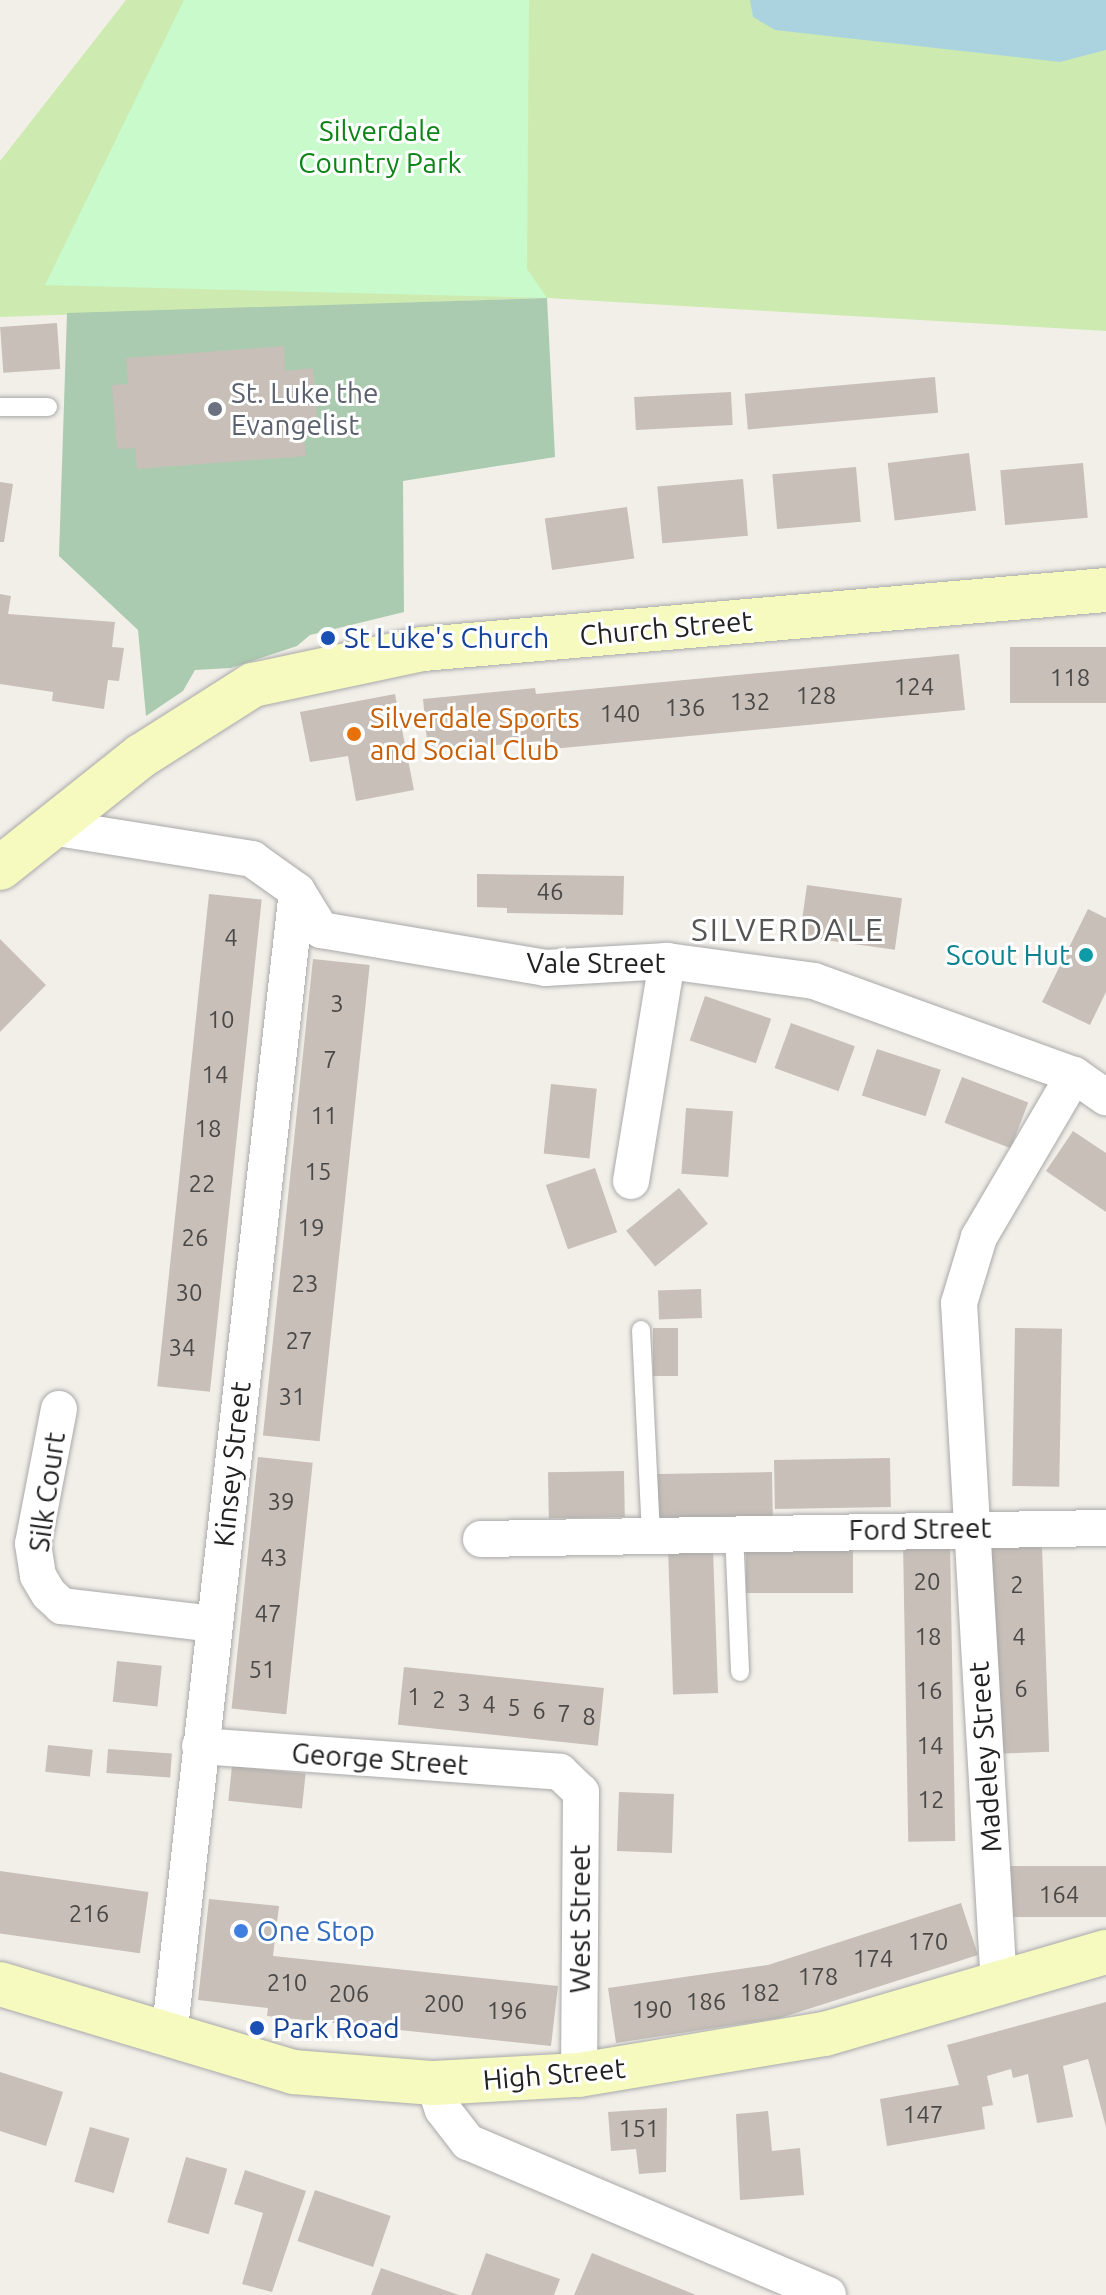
<!DOCTYPE html>
<html>
<head>
<meta charset="utf-8">
<style>
  body { margin:0 }
  #map { position:relative; width:1106px; height:2295px; overflow:hidden; background:#f2efe9; font-family:Ubuntu,sans-serif }
  div>[style] { position:absolute }
  .grass>* { inset:0; background:#cdebb0 }
  .cemetery>* { inset:0; background:#aacbaf }
  .park>* { inset:0; background:#c8facc }
  .water>* { inset:0; background:#aad3df }
  .building>* { inset:0; background:#c7bfb8; transform-origin:0 0 }
  .roads { filter:drop-shadow(0 0 2px #a9a9a9) drop-shadow(0 0 2px #a9a9a9) }
  .lane>* { height:18px; margin:-9px; padding:0 9px; transform-origin:9px; border-radius:9px; background:#fff }
  .street>* { height:36px; margin:-18px; padding:0 18px; transform-origin:18px; border-radius:18px; background:#fff }
  .secondary>* { height:44px; margin:-22px; padding:0 22px; transform-origin:22px; border-radius:22px; background:#f7fabf }
  .dots>* { width:22px; height:22px; translate:-50% -50%; box-sizing:border-box; border:4px solid #fff; border-radius:50% }
  span { translate:-50% -50%; white-space:nowrap; text-align:center; line-height:1.15; -webkit-text-stroke:6px #fff; paint-order:stroke }
  .number-label { font-size:24px; color:#4b4948 }
  .number-label span { -webkit-text-stroke-width:0 }
  .park-label { font-size:28px; color:#0c8416 }
  .worship-label { font-size:28px; color:#5b616d }
  .left { translate:0 -50%; text-align:left }
  .street-label { font-size:28px; color:#222 }
  .transit-label { font-size:28px; color:#164399 }
  .food-label { font-size:28px; color:#c56008 }
  .culture-label { font-size:28px; color:#0d838f }
  .right { translate:-100% -50%; text-align:right }
  .shop-label { font-size:28px; color:#366cbe }
  .quarter-label { font-size:32px; color:#555; letter-spacing:2px }
</style>
</head>
<body>
<div id="map">
  <div class="grass">
    <i style="clip-path:polygon(126px 0,1106px 0,1106px 331px,547px 298px,0 317px,0 161px)"></i>
  </div>
  <div class="cemetery">
    <i style="clip-path:polygon(547px 298px,555px 457px,403px 481px,404px 612px,310px 635px,297px 646px,231px 668px,195px 670px,183px 691px,146px 716px,138px 630px,59px 556px,67px 313px)"></i>
  </div>
  <div class="park">
    <i style="clip-path:polygon(184px 0,529px 0,527px 269px,547px 298px,45px 285px)"></i>
  </div>
  <div class="water">
    <i style="clip-path:polygon(750px 0,1106px 0,1106px 50px,1060px 62px,775px 30px,753px 17px)"></i>
  </div>
  <div class="building">
    <i style="left:57px;top:323px;width:46px;height:57px;rotate:86deg"></i>
    <i style="clip-path:polygon(284px 346px,285px 371px,313px 368px,318px 432px,304px 433px,306px 456px,137px 469px,135px 448px,117px 449px,112px 385px,128px 384px,126px 358px)"></i>
    <i style="left:935px;top:377px;width:36px;height:191px;rotate:85deg"></i>
    <i style="left:731px;top:392px;width:33px;height:97px;rotate:87deg"></i>
    <i style="left:969px;top:453px;width:58px;height:82px;rotate:83deg"></i>
    <i style="left:1083px;top:463px;width:55px;height:83px;rotate:85deg"></i>
    <i style="left:856px;top:467px;width:55px;height:84px;rotate:85deg"></i>
    <i style="left:743px;top:479px;width:57px;height:86px;rotate:85deg"></i>
    <i style="clip-path:polygon(0 482px,13px 484px,4px 542px,0 542px)"></i>
    <i style="left:627px;top:507px;width:52px;height:83px;rotate:82deg"></i>
    <i style="clip-path:polygon(0 594px,11px 596px,8px 614px,115px 622px,112px 647px,124px 648px,119px 681px,108px 680px,104px 709px,52px 701px,53px 692px,0 684px)"></i>
    <i style="left:1106px;top:647px;width:56px;height:96px;rotate:90deg"></i>
    <i style="clip-path:polygon(959px 654px,965px 710px,541px 750px,540px 741px,428px 751px,423px 699px,535px 688px,536px 694px,568px 691px)"></i>
    <i style="clip-path:polygon(395px 694px,414px 790px,356px 801px,348px 756px,310px 762px,300px 712px)"></i>
    <i style="clip-path:polygon(477px 874px,624px 876px,623px 915px,507px 913px,507px 908px,477px 907px)"></i>
    <i style="left:807px;top:885px;width:96px;height:52px;rotate:8deg"></i>
    <i style="left:209px;top:894px;width:53px;height:495px;rotate:6deg"></i>
    <i style="clip-path:polygon(1088px 909px,1106px 918px,1106px 992px,1090px 1025px,1042px 1002px)"></i>
    <i style="clip-path:polygon(0 939px,46px 985px,0 1032px)"></i>
    <i style="left:313px;top:959px;width:57px;height:479px;rotate:6deg"></i>
    <i style="left:705px;top:996px;width:70px;height:47px;rotate:19deg"></i>
    <i style="left:791px;top:1023px;width:68px;height:48px;rotate:20deg"></i>
    <i style="left:877px;top:1049px;width:67px;height:49px;rotate:18deg"></i>
    <i style="left:962px;top:1077px;width:71px;height:49px;rotate:21deg"></i>
    <i style="left:551px;top:1084px;width:46px;height:70px;rotate:6deg"></i>
    <i style="left:686px;top:1108px;width:47px;height:66px;rotate:4deg"></i>
    <i style="clip-path:polygon(1073px 1131px,1106px 1153px,1106px 1212px,1046px 1171px)"></i>
    <i style="left:595px;top:1168px;width:68px;height:52px;rotate:71deg"></i>
    <i style="left:679px;top:1188px;width:46px;height:68px;rotate:51deg"></i>
    <i style="left:701px;top:1289px;width:29px;height:43px;rotate:88deg"></i>
    <i style="left:653px;top:1328px;width:25px;height:48px"></i>
    <i style="left:1015px;top:1328px;width:47px;height:158px;rotate:1deg"></i>
    <i style="left:258px;top:1457px;width:55px;height:253px;rotate:6deg"></i>
    <i style="left:890px;top:1458px;width:49px;height:116px;rotate:89deg"></i>
    <i style="left:624px;top:1471px;width:46px;height:76px;rotate:89deg"></i>
    <i style="left:772px;top:1472px;width:44px;height:115px;rotate:89deg"></i>
    <i style="left:950px;top:1541px;width:300px;height:47px;rotate:89deg"></i>
    <i style="left:1042px;top:1546px;width:206px;height:52px;rotate:88deg"></i>
    <i style="left:713px;top:1549px;width:144px;height:45px;rotate:88deg"></i>
    <i style="left:746px;top:1549px;width:107px;height:44px"></i>
    <i style="left:117px;top:1661px;width:45px;height:41px;rotate:6deg"></i>
    <i style="left:404px;top:1667px;width:201px;height:58px;rotate:6deg"></i>
    <i style="left:48px;top:1745px;width:45px;height:27px;rotate:6deg"></i>
    <i style="left:108px;top:1749px;width:64px;height:24px;rotate:4deg"></i>
    <i style="left:232px;top:1766px;width:74px;height:35px;rotate:6deg"></i>
    <i style="left:619px;top:1792px;width:55px;height:59px;rotate:2deg"></i>
    <i style="left:1106px;top:1866px;width:51px;height:100px;rotate:90deg"></i>
    <i style="left:0;top:1871px;width:150px;height:62px;rotate:8deg"></i>
    <i style="clip-path:polygon(209px 1899px,279px 1906px,273px 1956px,558px 1986px,551px 2046px,267px 2016px,268px 2008px,198px 2000px)"></i>
    <i style="clip-path:polygon(961px 1903px,978px 1955px,780px 2018px,616px 2043px,608px 1988px,768px 1965px)"></i>
    <i style="clip-path:polygon(1106px 2002px,1106px 2127px,1088px 2059px,1063px 2066px,1073px 2117px,1037px 2123px,1028px 2074px,1013px 2078px,1011px 2069px,987px 2076px,993px 2105px,982px 2107px,985px 2129px,887px 2146px,880px 2099px,959px 2085px,947px 2045px)"></i>
    <i style="clip-path:polygon(0 2072px,63px 2092px,46px 2146px,0 2131px)"></i>
    <i style="clip-path:polygon(667px 2108px,666px 2172px,639px 2174px,636px 2149px,611px 2151px,608px 2112px)"></i>
    <i style="clip-path:polygon(768px 2111px,772px 2151px,800px 2148px,804px 2195px,740px 2200px,736px 2114px)"></i>
    <i style="left:90px;top:2127px;width:41px;height:57px;rotate:16deg"></i>
    <i style="left:186px;top:2157px;width:43px;height:68px;rotate:16deg"></i>
    <i style="clip-path:polygon(245px 2170px,306px 2191px,272px 2292px,242px 2284px,263px 2213px,234px 2204px)"></i>
    <i style="left:315px;top:2190px;width:80px;height:54px;rotate:19deg"></i>
    <i style="clip-path:polygon(486px 2253px,560px 2279px,554px 2295px,471px 2295px)"></i>
    <i style="clip-path:polygon(592px 2253px,696px 2295px,574px 2295px)"></i>
    <i style="clip-path:polygon(381px 2268px,459px 2295px,371px 2295px)"></i>
  </div>
  <div class="roads">
    <div class="lane">
      <i style="left:0;top:407px;width:48px"></i>
      <i style="left:641px;top:1330px;width:205px;rotate:87.2deg"></i>
      <i style="left:734px;top:1533px;width:139px;rotate:87.5deg"></i>
    </div>
    <div class="street">
      <i style="left:51px;top:827px;width:204px;rotate:9deg"></i>
      <i style="left:252px;top:859px;width:55px;rotate:35.4deg"></i>
      <i style="left:297px;top:891px;width:46px;rotate:58.4deg"></i>
      <i style="left:321px;top:930px;width:227px;rotate:9.6deg"></i>
      <i style="left:545px;top:968px;width:122px;rotate:-3.3deg"></i>
      <i style="left:667px;top:961px;width:148px;rotate:7.7deg"></i>
      <i style="left:814px;top:981px;width:276px;rotate:19.9deg"></i>
      <i style="left:1074px;top:1075px;width:39px;rotate:35deg"></i>
      <i style="left:631px;top:1181px;width:223px;rotate:-80.7deg"></i>
      <i style="left:59px;top:1409px;width:137px;rotate:100.9deg"></i>
      <i style="left:33px;top:1544px;width:32px;rotate:81deg"></i>
      <i style="left:38px;top:1576px;width:21px;rotate:59deg"></i>
      <i style="left:49px;top:1594px;width:18px;rotate:43deg"></i>
      <i style="left:62px;top:1606px;width:153px;rotate:6.8deg"></i>
      <i style="left:481px;top:1539px;width:625px;rotate:-1.01deg"></i>
      <i style="left:200px;top:1746px;width:361px;rotate:4.1deg"></i>
      <i style="left:560px;top:1772px;width:29px;rotate:44deg"></i>
      <i style="left:581px;top:1792px;width:283px;rotate:90.4deg"></i>
      <i style="left:999px;top:1986px;width:684px;rotate:-93.35deg"></i>
      <i style="left:959px;top:1303px;width:69px;rotate:-73.1deg"></i>
      <i style="left:979px;top:1237px;width:188px;rotate:-59.6deg"></i>
      <i style="left:169px;top:2037px;width:1153px;rotate:-83.63deg"></i>
      <i style="left:434px;top:2083px;width:28px;rotate:72deg"></i>
      <i style="left:443px;top:2110px;width:41px;rotate:52deg"></i>
      <i style="left:468px;top:2142px;width:391px;rotate:23deg"></i>
    </div>
    <div class="secondary">
      <i style="left:0;top:868px;width:180px;rotate:-38.5deg"></i>
      <i style="left:141px;top:756px;width:133px;rotate:-32.4deg"></i>
      <i style="left:253px;top:685px;width:174px;rotate:-12deg"></i>
      <i style="left:423px;top:649px;width:686px;rotate:-4.94deg"></i>
      <i style="left:0;top:1984px;width:306px;rotate:16.7deg"></i>
      <i style="left:293px;top:2072px;width:141px;rotate:4.5deg"></i>
      <i style="left:434px;top:2083px;width:145px;rotate:-3.2deg"></i>
      <i style="left:579px;top:2075px;width:249px;rotate:-9.5deg"></i>
      <i style="left:825px;top:2034px;width:293px;rotate:-16.3deg"></i>
    </div>
  </div>
  <div class="dots">
    <i style="left:215px;top:409px;background:#6b7280"></i>
    <i style="left:328px;top:638px;background:#1a4fb4"></i>
    <i style="left:354px;top:734px;background:#e8710a"></i>
    <i style="left:1086px;top:955px;background:#0f9aa8"></i>
    <i style="left:241px;top:1931px;background:#3f7fe0"></i>
    <i style="left:257px;top:2028px;background:#1a4fb4"></i>
  </div>
  <div class="number-label">
    <span style="left:1070px;top:678px">118</span>
    <span style="left:914px;top:687px">124</span>
    <span style="left:816px;top:696px">128</span>
    <span style="left:750px;top:702px">132</span>
    <span style="left:685px;top:708px">136</span>
    <span style="left:620px;top:714px">140</span>
    <span style="left:550px;top:892px">46</span>
    <span style="left:231px;top:938px">4</span>
    <span style="left:337px;top:1004px">3</span>
    <span style="left:221px;top:1020px">10</span>
    <span style="left:330px;top:1060px">7</span>
    <span style="left:215px;top:1075px">14</span>
    <span style="left:324px;top:1116px">11</span>
    <span style="left:208px;top:1129px">18</span>
    <span style="left:318px;top:1172px">15</span>
    <span style="left:202px;top:1184px">22</span>
    <span style="left:311px;top:1228px">19</span>
    <span style="left:195px;top:1238px">26</span>
    <span style="left:305px;top:1284px">23</span>
    <span style="left:189px;top:1293px">30</span>
    <span style="left:299px;top:1341px">27</span>
    <span style="left:182px;top:1348px">34</span>
    <span style="left:292px;top:1397px">31</span>
    <span style="left:281px;top:1502px">39</span>
    <span style="left:274px;top:1558px">43</span>
    <span style="left:927px;top:1582px">20</span>
    <span style="left:1017px;top:1585px">2</span>
    <span style="left:268px;top:1614px">47</span>
    <span style="left:928px;top:1637px">18</span>
    <span style="left:1019px;top:1637px">4</span>
    <span style="left:262px;top:1670px">51</span>
    <span style="left:1021px;top:1689px">6</span>
    <span style="left:929px;top:1691px">16</span>
    <span style="left:414px;top:1697px">1</span>
    <span style="left:439px;top:1700px">2</span>
    <span style="left:464px;top:1703px">3</span>
    <span style="left:489px;top:1705px">4</span>
    <span style="left:514px;top:1708px">5</span>
    <span style="left:539px;top:1711px">6</span>
    <span style="left:564px;top:1714px">7</span>
    <span style="left:589px;top:1717px">8</span>
    <span style="left:930px;top:1746px">14</span>
    <span style="left:931px;top:1800px">12</span>
    <span style="left:1059px;top:1895px">164</span>
    <span style="left:89px;top:1914px">216</span>
    <span style="left:928px;top:1942px">170</span>
    <span style="left:873px;top:1959px">174</span>
    <span style="left:818px;top:1977px">178</span>
    <span style="left:287px;top:1983px">210</span>
    <span style="left:760px;top:1993px">182</span>
    <span style="left:349px;top:1994px">206</span>
    <span style="left:706px;top:2002px">186</span>
    <span style="left:444px;top:2004px">200</span>
    <span style="left:652px;top:2010px">190</span>
    <span style="left:507px;top:2011px">196</span>
    <span style="left:923px;top:2115px">147</span>
    <span style="left:639px;top:2129px">151</span>
  </div>
  <div class="park-label">
    <span style="left:380px;top:147px">Silverdale<br>Country Park</span>
  </div>
  <div class="worship-label">
    <span class="left" style="left:231px;top:409px">St. Luke the<br>Evangelist</span>
  </div>
  <div class="street-label">
    <span style="left:666px;top:628px;rotate:-5deg">Church Street</span>
    <span style="left:596px;top:963px">Vale Street</span>
    <span style="left:232px;top:1464px;rotate:-84deg">Kinsey Street</span>
    <span style="left:47px;top:1492px;rotate:-82deg">Silk Court</span>
    <span style="left:920px;top:1529px;rotate:-1deg">Ford Street</span>
    <span style="left:985px;top:1757px;rotate:-94deg">Madeley Street</span>
    <span style="left:380px;top:1759px;rotate:4deg">George Street</span>
    <span style="left:580px;top:1919px;rotate:-90deg">West Street</span>
    <span style="left:554px;top:2074px;rotate:-5deg">High Street</span>
  </div>
  <div class="transit-label">
    <span class="left" style="left:344px;top:638px">St Luke's Church</span>
    <span class="left" style="left:273px;top:2028px">Park Road</span>
  </div>
  <div class="food-label">
    <span class="left" style="left:370px;top:734px">Silverdale Sports<br>and Social Club</span>
  </div>
  <div class="culture-label">
    <span class="right" style="left:1070px;top:955px">Scout Hut</span>
  </div>
  <div class="shop-label">
    <span class="left" style="left:257px;top:1931px">One Stop</span>
  </div>
  <div class="quarter-label">
    <span style="left:788px;top:929px">SILVERDALE</span>
  </div>
</div>
</body>
</html>
